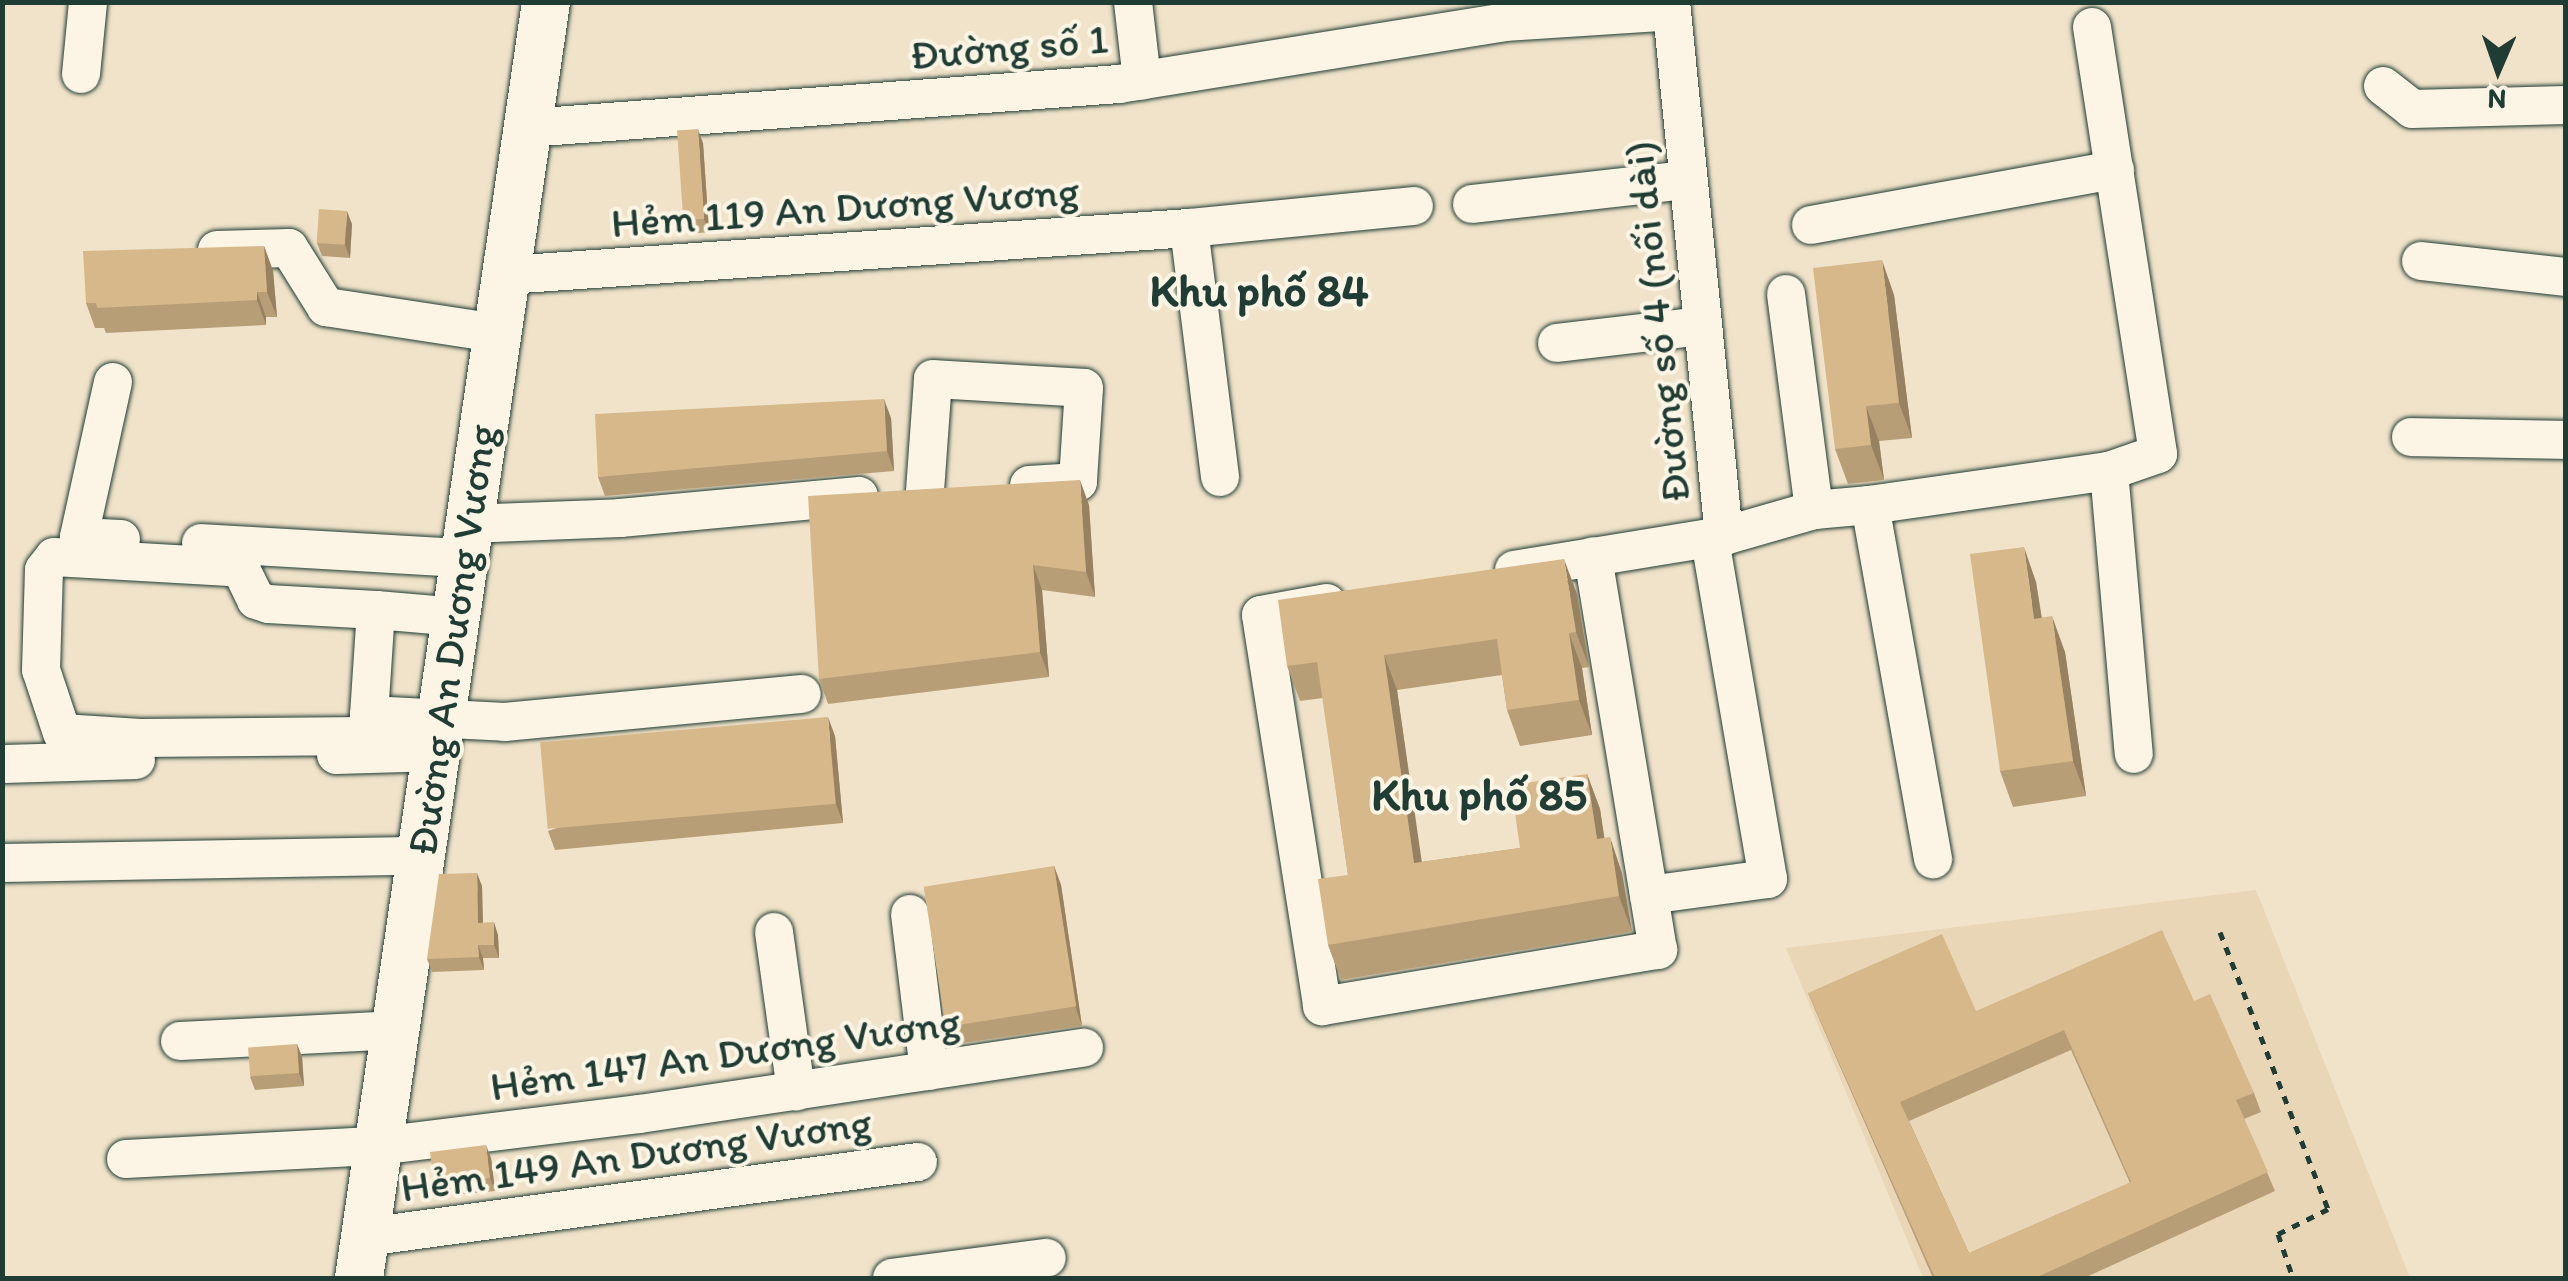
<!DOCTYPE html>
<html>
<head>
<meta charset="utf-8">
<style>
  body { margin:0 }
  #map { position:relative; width:2568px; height:1281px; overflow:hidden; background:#f1e3ca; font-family:Itim,sans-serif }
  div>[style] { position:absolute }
  .built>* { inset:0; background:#e9d6b7 }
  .path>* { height:5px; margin-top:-2.5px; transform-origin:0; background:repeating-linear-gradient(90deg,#1f3d34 0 8px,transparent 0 16px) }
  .roads { filter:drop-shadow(0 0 2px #1f3d34) drop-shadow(0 0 2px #1f3d34) }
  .minor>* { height:38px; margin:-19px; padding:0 19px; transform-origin:19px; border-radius:19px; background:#fcf5e5 }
  .major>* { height:48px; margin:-24px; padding:0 24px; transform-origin:24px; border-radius:24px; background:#fcf5e5 }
  .wall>* { inset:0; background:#b89e77 }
  .shaded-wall>* { inset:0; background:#968161 }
  .building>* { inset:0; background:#d6b88a; transform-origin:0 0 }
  span { translate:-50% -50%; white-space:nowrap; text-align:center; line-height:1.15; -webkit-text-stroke:8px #fcf5e5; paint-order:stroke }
  .street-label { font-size:42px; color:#1f3d34 }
  .neighbourhood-label { font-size:45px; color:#1f3d34; font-weight:700 }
  .frame { position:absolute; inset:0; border:5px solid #1f3d34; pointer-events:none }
  .north { position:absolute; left:2448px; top:20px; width:100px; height:100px; -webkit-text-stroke:8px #fcf5e5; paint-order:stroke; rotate:182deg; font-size:28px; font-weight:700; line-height:40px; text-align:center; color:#1f3d34 }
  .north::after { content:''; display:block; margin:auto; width:35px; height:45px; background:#1f3d34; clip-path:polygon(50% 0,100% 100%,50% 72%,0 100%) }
</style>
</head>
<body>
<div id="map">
  <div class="built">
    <i style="clip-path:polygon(2256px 890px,2410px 1278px,1923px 1278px,1786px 948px)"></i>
  </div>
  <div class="path">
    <i style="left:2220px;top:932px;width:297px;rotate:68.7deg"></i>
    <i style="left:2328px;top:1209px;width:56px;rotate:153.4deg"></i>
    <i style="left:2278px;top:1234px;width:46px;rotate:71.2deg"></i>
  </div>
  <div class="roads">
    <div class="minor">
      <i style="left:1133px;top:2px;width:79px;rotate:83.4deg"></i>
      <i style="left:1671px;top:2px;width:537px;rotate:84.33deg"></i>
      <i style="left:1724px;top:536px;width:94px;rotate:-16.1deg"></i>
      <i style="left:1814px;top:510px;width:56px;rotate:-5.1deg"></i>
      <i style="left:1870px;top:505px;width:360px;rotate:79.9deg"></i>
      <i style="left:2092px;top:27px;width:432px;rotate:81.2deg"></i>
      <i style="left:2158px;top:454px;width:52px;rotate:160.9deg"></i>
      <i style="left:81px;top:74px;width:72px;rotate:-84.4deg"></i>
      <i style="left:2383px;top:86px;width:37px;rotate:38deg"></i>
      <i style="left:2412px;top:109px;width:154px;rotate:-1.5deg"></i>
      <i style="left:528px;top:128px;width:593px;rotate:-4.26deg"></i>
      <i style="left:1119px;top:84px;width:390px;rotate:-9.1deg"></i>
      <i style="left:1504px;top:22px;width:168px;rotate:-3.7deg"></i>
      <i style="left:1472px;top:204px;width:215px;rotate:-6.4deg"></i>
      <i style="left:1811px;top:225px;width:309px;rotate:-10.3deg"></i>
      <i style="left:1189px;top:228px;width:251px;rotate:82.9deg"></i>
      <i style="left:217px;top:250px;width:72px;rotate:-1.6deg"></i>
      <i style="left:289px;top:248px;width:70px;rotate:57.9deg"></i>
      <i style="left:326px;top:307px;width:172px;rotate:8.7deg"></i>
      <i style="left:2421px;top:261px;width:146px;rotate:6.3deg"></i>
      <i style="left:507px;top:275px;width:684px;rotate:-3.94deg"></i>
      <i style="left:1189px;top:228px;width:226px;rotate:-5.6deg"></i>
      <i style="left:1786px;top:294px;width:218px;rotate:82.6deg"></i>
      <i style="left:1557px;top:343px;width:145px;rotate:-6.7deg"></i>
      <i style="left:113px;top:382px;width:159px;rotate:102.4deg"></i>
      <i style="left:79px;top:537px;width:42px;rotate:2.7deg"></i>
      <i style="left:2411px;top:437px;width:155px;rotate:1.1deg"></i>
      <i style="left:925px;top:491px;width:112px;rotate:-85.9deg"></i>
      <i style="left:933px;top:379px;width:151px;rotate:3.4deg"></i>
      <i style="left:1084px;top:388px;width:94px;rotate:93.7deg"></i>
      <i style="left:1078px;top:482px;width:49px;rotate:176.5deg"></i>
      <i style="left:1870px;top:505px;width:241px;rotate:-8.1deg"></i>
      <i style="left:2109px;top:471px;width:284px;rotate:85deg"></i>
      <i style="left:467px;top:524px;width:153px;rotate:-2.2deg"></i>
      <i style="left:620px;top:518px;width:240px;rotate:-5.3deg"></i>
      <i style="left:201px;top:543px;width:262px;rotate:3.3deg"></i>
      <i style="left:1514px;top:570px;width:199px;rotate:-9.3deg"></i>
      <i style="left:1327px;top:603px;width:67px;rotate:169.7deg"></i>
      <i style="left:1261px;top:615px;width:396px;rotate:81.1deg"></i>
      <i style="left:1322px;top:1006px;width:341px;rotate:-9.5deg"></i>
      <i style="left:1658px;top:950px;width:399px;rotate:-99.4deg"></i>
      <i style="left:458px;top:617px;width:82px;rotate:-175.1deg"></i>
      <i style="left:376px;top:610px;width:105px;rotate:93.8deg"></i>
      <i style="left:369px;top:715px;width:136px;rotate:2.9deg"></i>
      <i style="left:505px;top:722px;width:298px;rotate:-5.4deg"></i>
      <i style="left:369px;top:715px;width:21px;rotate:93deg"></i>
      <i style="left:368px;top:736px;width:228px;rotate:179.5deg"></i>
      <i style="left:140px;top:738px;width:78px;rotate:-176.3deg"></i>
      <i style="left:62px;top:733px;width:66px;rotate:-108.4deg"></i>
      <i style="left:41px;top:670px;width:100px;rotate:-88.3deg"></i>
      <i style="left:44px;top:570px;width:16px;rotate:-52deg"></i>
      <i style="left:54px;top:557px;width:176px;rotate:3.3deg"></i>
      <i style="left:230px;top:567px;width:11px;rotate:10deg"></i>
      <i style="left:241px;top:569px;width:34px;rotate:64deg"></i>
      <i style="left:256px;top:600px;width:13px;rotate:18deg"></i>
      <i style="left:268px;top:604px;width:108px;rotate:3.2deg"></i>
      <i style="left:336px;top:755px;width:103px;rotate:-1.7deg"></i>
      <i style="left:2px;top:764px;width:134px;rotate:-1.7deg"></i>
      <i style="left:2px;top:863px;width:418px;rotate:-1deg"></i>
      <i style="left:1649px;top:895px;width:120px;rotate:-7.7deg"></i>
      <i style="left:1768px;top:879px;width:346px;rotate:-99.7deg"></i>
      <i style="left:1710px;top:538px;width:14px;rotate:-8deg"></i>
      <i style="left:910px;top:914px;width:158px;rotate:83.1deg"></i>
      <i style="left:774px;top:932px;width:161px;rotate:82.1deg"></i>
      <i style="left:180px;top:1041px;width:214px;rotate:-2.9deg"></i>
      <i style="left:126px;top:1159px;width:252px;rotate:-3deg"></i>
      <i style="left:378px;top:1146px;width:264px;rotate:-7deg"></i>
      <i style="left:640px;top:1114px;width:449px;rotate:-8.5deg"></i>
      <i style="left:366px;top:1237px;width:557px;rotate:-7.74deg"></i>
      <i style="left:892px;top:1278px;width:156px;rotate:-7.4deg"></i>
    </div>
    <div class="major">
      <i style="left:359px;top:1278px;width:1290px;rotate:-81.66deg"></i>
    </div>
  </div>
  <div class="wall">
    <i style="clip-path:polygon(703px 143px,709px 232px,688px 234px,683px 220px)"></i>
    <i style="clip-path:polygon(352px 224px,350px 258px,322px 256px,317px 243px)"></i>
    <i style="clip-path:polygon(264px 246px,273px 271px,277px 317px,266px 317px,266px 325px,106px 333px,104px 328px,95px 328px,86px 303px)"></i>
    <i style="clip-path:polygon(1894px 295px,1912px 438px,1879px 441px,1884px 480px,1848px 484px,1835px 449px)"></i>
    <i style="clip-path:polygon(891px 418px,894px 471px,605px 496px,598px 477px)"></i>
    <i style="clip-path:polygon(1089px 505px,1095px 597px,1042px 590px,1049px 677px,828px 704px,819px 679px)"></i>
    <i style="clip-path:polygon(2036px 582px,2042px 618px,2065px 652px,2086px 796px,2013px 807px,2000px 771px)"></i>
    <i style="clip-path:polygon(1577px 594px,1589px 667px,1582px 668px,1592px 735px,1520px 746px,1507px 710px,1502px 675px,1397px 690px,1421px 862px,1520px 848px,1587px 774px,1600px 809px,1604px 838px,1622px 873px,1632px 932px,1341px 980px,1328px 945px,1348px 875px,1323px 698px,1300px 701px,1287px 666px)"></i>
    <i style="clip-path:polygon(835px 736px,843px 823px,555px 850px,548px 831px)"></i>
    <i style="clip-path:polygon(1054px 866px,1061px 885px,1082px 1026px,949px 1045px,942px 1026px)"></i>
    <i style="clip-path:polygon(482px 886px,483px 923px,498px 935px,499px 958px,483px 958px,484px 970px,432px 972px,427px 959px)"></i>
    <i style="clip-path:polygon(evenodd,1808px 993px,1976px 1011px,2194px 1001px,2254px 1093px,2261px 1112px,2244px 1119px,2275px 1191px,2084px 1278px,1933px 1278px,1816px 1012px,1808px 993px,2071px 1050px,2130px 1183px,1969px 1253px,1909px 1121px,2071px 1050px)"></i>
    <i style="clip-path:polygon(297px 1044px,302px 1057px,304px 1086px,255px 1090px,250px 1077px)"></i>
    <i style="clip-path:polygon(491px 1158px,495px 1191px,447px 1196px,443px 1187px,438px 1187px,433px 1174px)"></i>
  </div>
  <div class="shaded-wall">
    <i style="clip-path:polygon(698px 129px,703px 143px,709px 232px,704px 219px)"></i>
    <i style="clip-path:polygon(347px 211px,352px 224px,350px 258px,345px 245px)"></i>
    <i style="clip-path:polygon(264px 246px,273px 271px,277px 317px,267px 292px)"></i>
    <i style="clip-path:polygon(1882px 260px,1894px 295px,1912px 438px,1899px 403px)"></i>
    <i style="clip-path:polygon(257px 292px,266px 317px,266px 325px,257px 300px)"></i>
    <i style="clip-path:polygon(884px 399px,891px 418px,894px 471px,887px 451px)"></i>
    <i style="clip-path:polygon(1866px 406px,1879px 441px,1884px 480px,1871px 445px)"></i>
    <i style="clip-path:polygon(1080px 480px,1089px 505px,1095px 597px,1086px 572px)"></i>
    <i style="clip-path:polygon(2024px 547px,2036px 582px,2047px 654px,2034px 619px)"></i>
    <i style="clip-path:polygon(1564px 559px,1577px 594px,1589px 667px,1576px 632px)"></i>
    <i style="clip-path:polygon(1033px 565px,1042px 590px,1049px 677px,1040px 652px)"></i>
    <i style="clip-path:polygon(2052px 616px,2065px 652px,2086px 796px,2073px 761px)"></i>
    <i style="clip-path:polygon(1569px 633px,1582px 668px,1592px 735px,1579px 700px)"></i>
    <i style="clip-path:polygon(1384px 655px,1397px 690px,1427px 898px,1414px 863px)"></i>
    <i style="clip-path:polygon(828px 717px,835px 736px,843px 823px,836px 804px)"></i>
    <i style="clip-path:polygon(1587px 774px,1600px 809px,1610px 874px,1597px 839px)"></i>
    <i style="clip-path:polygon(1610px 837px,1622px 873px,1632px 932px,1619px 896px)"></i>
    <i style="clip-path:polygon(1054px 866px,1061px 885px,1082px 1026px,1075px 1006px)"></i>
    <i style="clip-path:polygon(477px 873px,482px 886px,483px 936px,478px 923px)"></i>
    <i style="clip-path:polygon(494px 922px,498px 935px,499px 958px,494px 945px)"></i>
    <i style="clip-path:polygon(478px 945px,483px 958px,484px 970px,479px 957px)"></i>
    <i style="clip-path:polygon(297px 1044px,302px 1057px,304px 1086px,299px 1073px)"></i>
    <i style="clip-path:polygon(486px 1145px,491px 1158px,495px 1191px,490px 1178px)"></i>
  </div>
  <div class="building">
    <i style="left:698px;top:129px;width:90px;height:21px;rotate:86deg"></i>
    <i style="left:319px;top:209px;width:28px;height:34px;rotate:4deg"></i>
    <i style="clip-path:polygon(264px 246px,267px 292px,257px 292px,257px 300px,97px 308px,96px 303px,86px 303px,83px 251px)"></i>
    <i style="clip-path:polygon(1882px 260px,1899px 403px,1866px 406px,1871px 445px,1835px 449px,1813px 268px)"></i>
    <i style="clip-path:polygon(884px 399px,887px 451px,598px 477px,595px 414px)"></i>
    <i style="clip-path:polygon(1080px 480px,1086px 572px,1033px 565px,1040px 652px,819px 679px,808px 496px)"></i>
    <i style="clip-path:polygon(2024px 547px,2034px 619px,2052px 616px,2073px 761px,2000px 771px,1970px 554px)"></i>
    <i style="clip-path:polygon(1564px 559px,1576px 632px,1569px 633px,1579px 700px,1507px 710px,1497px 639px,1384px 655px,1414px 863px,1520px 848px,1511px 785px,1587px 774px,1597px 839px,1610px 837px,1619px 896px,1328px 945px,1318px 879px,1348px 875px,1317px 662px,1287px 666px,1278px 600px)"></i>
    <i style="left:828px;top:717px;width:87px;height:289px;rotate:85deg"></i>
    <i style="left:1054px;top:866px;width:142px;height:132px;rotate:81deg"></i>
    <i style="clip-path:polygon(477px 873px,478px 923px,494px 922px,494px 945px,478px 945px,479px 957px,427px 959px,439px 874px)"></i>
    <i style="clip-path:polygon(evenodd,2162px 930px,2194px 1001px,2210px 994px,2254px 1093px,2236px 1100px,2268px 1172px,2035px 1278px,1935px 1278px,1808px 993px,1942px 934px,1976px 1011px,2162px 930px,2064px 1030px,2131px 1182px,1969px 1253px,1900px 1102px,2064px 1030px)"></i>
    <i style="left:297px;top:1044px;width:29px;height:49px;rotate:86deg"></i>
    <i style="clip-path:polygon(486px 1145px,490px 1178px,442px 1183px,441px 1173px,433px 1174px,430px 1152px)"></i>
  </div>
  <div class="street-label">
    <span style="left:1009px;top:47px;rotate:-5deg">Đường số 1</span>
    <span style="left:845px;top:207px;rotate:-4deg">Hẻm 119 An Dương Vương</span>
    <span style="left:1657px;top:322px;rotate:-96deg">Đường số 4 (nối dài)</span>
    <span style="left:452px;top:640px;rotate:-82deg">Đường An Dương Vương</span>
    <span style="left:725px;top:1054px;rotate:-8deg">Hẻm 147 An Dương Vương</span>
    <span style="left:636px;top:1155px;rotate:-8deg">Hẻm 149 An Dương Vương</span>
  </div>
  <div class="neighbourhood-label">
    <span style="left:1259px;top:291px">Khu phố 84</span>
    <span style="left:1479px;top:795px">Khu phố 85</span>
  </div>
  <div class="frame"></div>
  <div class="north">N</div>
</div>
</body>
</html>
